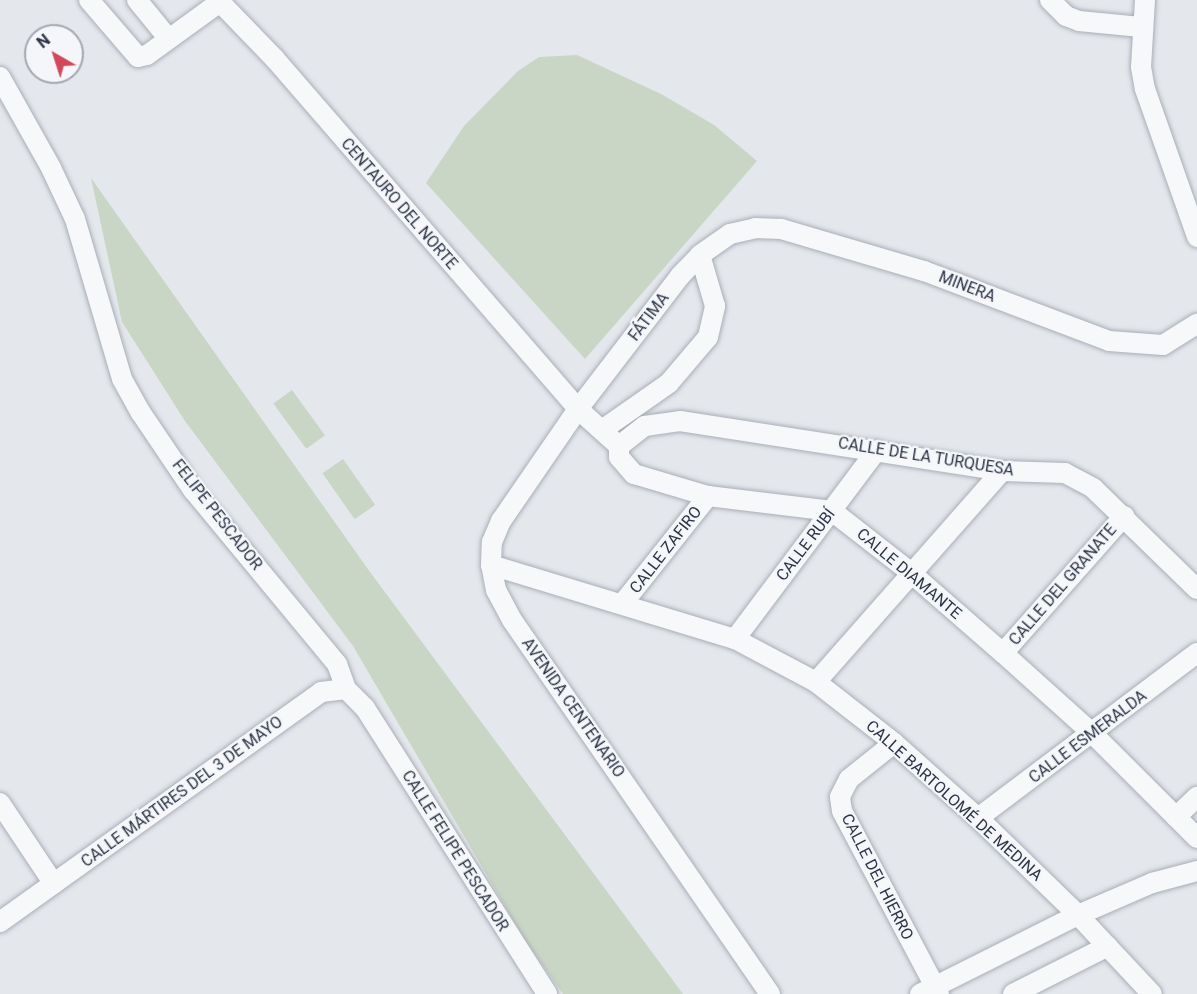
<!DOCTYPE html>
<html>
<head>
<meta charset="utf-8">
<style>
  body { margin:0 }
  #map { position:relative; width:1197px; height:994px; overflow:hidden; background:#e4e7ec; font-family:Roboto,sans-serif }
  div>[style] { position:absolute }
  .green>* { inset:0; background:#c9d6c5; transform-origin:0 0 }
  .roads { filter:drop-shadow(0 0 2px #a9aeb7) drop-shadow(0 0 2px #a9aeb7) }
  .street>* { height:20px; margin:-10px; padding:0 10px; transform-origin:10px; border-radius:10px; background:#f7f8fa }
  span { translate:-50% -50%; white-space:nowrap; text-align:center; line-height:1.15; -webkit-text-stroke:4.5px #f4f6f9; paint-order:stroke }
  .street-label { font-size:16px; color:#2b3445 }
  .north { position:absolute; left:24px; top:24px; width:60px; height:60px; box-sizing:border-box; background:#f4f6f9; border:2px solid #a4a8b1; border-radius:50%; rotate:321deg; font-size:16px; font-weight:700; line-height:24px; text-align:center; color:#2b3445 }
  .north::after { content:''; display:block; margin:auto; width:21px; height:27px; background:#d1495b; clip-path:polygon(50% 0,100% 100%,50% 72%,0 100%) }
</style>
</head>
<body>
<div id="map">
  <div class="green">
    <i style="clip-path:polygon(577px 55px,661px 94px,714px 125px,757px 161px,585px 359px,426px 183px,464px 126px,518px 71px,539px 57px)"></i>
    <i style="clip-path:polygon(91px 178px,370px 572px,683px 994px,563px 994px,526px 942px,353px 646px,185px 421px,122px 322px)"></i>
    <i style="left:292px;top:390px;width:56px;height:23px;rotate:54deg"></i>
    <i style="left:343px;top:459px;width:56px;height:25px;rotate:55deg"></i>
  </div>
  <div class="roads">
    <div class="street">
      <i style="left:89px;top:0;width:75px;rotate:49.3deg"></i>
      <i style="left:138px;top:57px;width:9px;rotate:-13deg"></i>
      <i style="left:147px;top:55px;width:90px;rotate:-36deg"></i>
      <i style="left:137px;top:0;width:49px;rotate:50.8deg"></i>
      <i style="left:218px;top:0;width:82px;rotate:46deg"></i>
      <i style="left:275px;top:59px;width:463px;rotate:49.1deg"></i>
      <i style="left:578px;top:409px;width:55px;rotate:42.1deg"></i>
      <i style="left:619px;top:446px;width:11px;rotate:90deg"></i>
      <i style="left:619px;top:457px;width:23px;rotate:49deg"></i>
      <i style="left:634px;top:474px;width:77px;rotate:16.6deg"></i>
      <i style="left:708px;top:496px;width:125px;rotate:6.9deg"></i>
      <i style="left:832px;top:511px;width:99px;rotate:38deg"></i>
      <i style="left:910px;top:572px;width:123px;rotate:41.1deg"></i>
      <i style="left:1003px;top:653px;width:121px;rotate:42deg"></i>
      <i style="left:1093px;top:734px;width:147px;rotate:45deg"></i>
      <i style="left:1050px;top:0;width:23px;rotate:45deg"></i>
      <i style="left:1066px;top:16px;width:14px;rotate:21deg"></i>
      <i style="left:1079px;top:21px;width:62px;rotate:5.5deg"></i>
      <i style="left:1145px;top:0;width:67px;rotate:93.4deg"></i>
      <i style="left:1141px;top:67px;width:22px;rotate:80deg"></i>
      <i style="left:1145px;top:89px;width:157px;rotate:70.6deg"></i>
      <i style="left:0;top:77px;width:104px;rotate:60.7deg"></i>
      <i style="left:51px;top:168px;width:56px;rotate:64.8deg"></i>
      <i style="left:75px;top:219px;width:167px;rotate:73.6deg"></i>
      <i style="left:122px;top:379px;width:39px;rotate:61deg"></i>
      <i style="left:141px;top:413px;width:93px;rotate:56deg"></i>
      <i style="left:193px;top:490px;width:226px;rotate:50.4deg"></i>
      <i style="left:337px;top:664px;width:27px;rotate:70deg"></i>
      <i style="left:602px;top:430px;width:82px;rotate:-35deg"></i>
      <i style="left:669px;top:383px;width:60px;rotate:-49.7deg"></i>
      <i style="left:708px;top:337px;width:32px;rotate:-77deg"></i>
      <i style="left:715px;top:306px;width:53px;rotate:-106.4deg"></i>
      <i style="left:619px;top:446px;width:33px;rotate:-38deg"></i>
      <i style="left:645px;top:426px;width:35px;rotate:-8deg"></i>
      <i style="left:680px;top:421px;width:326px;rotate:8.8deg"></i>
      <i style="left:1002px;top:471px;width:63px;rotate:1.8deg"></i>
      <i style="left:1065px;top:473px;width:32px;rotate:28deg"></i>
      <i style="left:1093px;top:488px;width:145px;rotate:44.2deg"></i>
      <i style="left:491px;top:565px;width:255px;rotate:16.9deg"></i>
      <i style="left:735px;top:639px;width:92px;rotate:28deg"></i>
      <i style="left:816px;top:682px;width:99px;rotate:38deg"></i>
      <i style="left:894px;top:743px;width:113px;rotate:41.8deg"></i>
      <i style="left:978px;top:818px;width:139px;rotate:44.1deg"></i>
      <i style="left:1078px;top:915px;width:108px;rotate:46.9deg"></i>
      <i style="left:623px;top:603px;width:137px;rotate:-51.5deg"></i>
      <i style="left:735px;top:639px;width:236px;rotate:-53.1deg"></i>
      <i style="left:1003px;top:653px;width:183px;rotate:-48.5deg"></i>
      <i style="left:816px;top:682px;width:281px;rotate:-48.6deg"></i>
      <i style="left:894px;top:743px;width:58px;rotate:141.3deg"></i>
      <i style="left:849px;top:779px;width:20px;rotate:117deg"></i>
      <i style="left:840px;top:797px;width:14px;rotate:82deg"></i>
      <i style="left:842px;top:811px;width:207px;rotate:62.1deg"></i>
      <i style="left:0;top:803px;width:97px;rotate:56.3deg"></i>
      <i style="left:1176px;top:817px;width:29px;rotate:-44deg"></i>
      <i style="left:978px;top:818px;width:274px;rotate:-37deg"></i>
      <i style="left:0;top:922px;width:395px;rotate:-35.6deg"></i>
      <i style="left:321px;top:692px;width:25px;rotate:-7deg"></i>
      <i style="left:346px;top:689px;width:27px;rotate:45deg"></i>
      <i style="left:365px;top:708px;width:339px;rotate:57.5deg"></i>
      <i style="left:770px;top:994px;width:454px;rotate:-124.6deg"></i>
      <i style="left:512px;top:620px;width:34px;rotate:-118deg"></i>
      <i style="left:496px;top:590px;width:25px;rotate:-101deg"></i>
      <i style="left:491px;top:565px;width:23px;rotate:-88deg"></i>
      <i style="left:492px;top:542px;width:23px;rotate:-67deg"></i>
      <i style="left:501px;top:521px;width:136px;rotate:-55.5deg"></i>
      <i style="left:578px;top:409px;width:168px;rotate:-52.5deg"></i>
      <i style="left:680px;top:276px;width:29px;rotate:-46deg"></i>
      <i style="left:700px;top:255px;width:37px;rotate:-35deg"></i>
      <i style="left:730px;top:234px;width:26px;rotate:-13deg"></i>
      <i style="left:755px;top:228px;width:26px;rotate:2deg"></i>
      <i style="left:781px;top:229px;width:149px;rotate:16.4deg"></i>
      <i style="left:924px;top:271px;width:198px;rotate:20.7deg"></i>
      <i style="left:1109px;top:341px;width:54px;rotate:4.2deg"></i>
      <i style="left:1163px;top:345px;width:40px;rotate:-32deg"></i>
      <i style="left:920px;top:994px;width:177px;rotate:-26.6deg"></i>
      <i style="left:1078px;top:915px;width:81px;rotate:-23.4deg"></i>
      <i style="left:1152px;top:883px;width:47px;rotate:-14.9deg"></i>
      <i style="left:1013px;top:994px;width:106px;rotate:-26.8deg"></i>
    </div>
  </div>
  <div class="street-label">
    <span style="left:399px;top:204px;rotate:49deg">CENTAURO DEL NORTE</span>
    <span style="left:967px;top:287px;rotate:21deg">MINERA</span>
    <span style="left:649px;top:317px;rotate:-53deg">FÁTIMA</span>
    <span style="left:926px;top:457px;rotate:9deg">CALLE DE LA TURQUESA</span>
    <span style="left:217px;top:515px;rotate:52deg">FELIPE PESCADOR</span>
    <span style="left:806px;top:545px;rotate:-53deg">CALLE RUBÍ</span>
    <span style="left:666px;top:550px;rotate:-52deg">CALLE ZAFIRO</span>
    <span style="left:909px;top:574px;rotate:40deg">CALLE DIAMANTE</span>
    <span style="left:1063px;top:585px;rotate:-49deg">CALLE DEL GRANATE</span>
    <span style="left:573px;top:708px;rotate:55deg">AVENIDA CENTENARIO</span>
    <span style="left:1088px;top:737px;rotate:-37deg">CALLE ESMERALDA</span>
    <span style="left:182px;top:792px;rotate:-36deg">CALLE MÁRTIRES DEL 3 DE MAYO</span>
    <span style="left:954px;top:801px;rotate:42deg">CALLE BARTOLOMÉ DE MEDINA</span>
    <span style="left:455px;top:851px;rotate:58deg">CALLE FELIPE PESCADOR</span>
    <span style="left:877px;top:877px;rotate:63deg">CALLE DEL HIERRO</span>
  </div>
  <div class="north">N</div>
</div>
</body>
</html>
